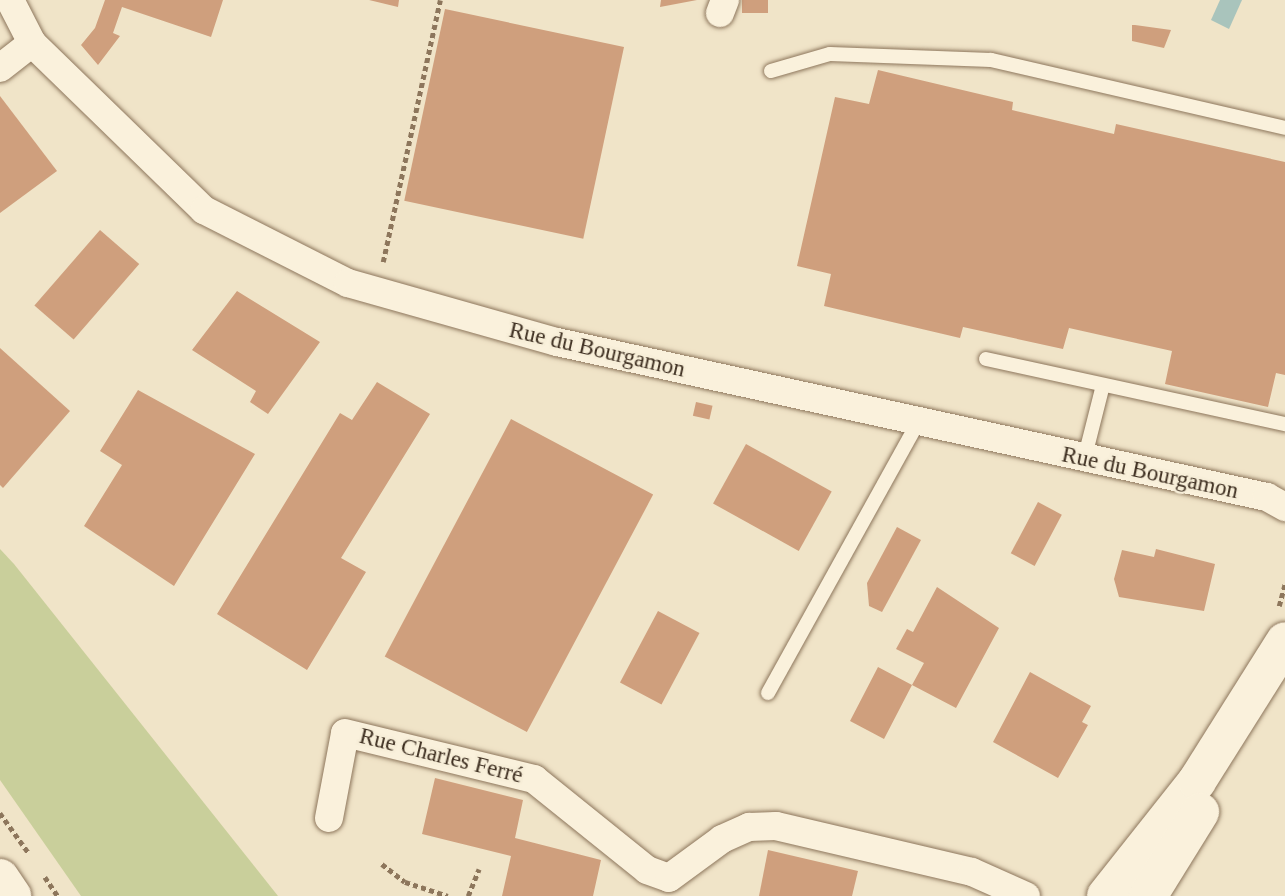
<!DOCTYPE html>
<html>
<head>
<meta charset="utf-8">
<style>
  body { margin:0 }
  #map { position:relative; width:1285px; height:896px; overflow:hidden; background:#f0e4c8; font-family:Georgia,serif }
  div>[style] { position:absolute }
  .green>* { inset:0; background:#c9cf9b }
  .water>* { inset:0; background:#a9c4bc }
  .building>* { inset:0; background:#cf9f7d; transform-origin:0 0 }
  .path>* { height:4.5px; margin-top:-2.25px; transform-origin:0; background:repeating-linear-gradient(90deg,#8d765c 0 5px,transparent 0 8.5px) }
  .roads { filter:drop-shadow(0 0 2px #8d765c) drop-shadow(0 0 2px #8d765c) }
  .lane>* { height:14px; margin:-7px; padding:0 7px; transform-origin:7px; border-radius:7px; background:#faf1dc }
  .street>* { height:28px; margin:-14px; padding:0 14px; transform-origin:14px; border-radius:14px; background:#faf1dc }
  .secondary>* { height:38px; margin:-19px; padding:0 19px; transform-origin:19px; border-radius:19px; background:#faf1dc }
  span { translate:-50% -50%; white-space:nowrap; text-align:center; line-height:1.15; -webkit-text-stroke:5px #f7eed8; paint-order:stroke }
  .street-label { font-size:23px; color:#3d2e20 }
</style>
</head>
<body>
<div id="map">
  <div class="green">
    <i style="clip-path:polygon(0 549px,14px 564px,278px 896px,81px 896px,0 780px)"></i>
  </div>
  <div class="water">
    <i style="clip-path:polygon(1220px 0,1242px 0,1229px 29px,1211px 20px)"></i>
  </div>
  <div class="building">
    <i style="clip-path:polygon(105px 0,223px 0,211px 37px,122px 7px,113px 33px,120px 36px,98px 65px,81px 45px,95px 28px)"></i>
    <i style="clip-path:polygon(369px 0,399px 0,398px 7px)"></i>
    <i style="clip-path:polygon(661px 0,697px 0,660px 7px)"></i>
    <i style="left:768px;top:0;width:13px;height:26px;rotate:90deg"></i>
    <i style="left:445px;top:9px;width:183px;height:196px;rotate:12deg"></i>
    <i style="clip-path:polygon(1132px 25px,1135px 25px,1171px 30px,1164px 48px,1132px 41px)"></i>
    <i style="clip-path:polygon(878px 70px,1013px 102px,1012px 110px,1114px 134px,1116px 124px,1285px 162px,1285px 375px,1276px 373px,1268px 407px,1165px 384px,1172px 351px,1069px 328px,1063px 349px,963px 327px,960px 338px,824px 306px,831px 274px,797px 266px,835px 97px,869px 104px)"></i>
    <i style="clip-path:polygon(0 96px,57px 171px,0 213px)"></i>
    <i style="left:100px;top:230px;width:52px;height:100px;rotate:41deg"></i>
    <i style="clip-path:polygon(237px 291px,320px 342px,268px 414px,250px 402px,256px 391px,192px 350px)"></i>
    <i style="clip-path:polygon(0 348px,70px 411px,3px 488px,0 485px)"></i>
    <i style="clip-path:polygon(377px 382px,430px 414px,341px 558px,366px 572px,307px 670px,217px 614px,340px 413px,352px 420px)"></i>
    <i style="clip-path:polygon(138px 390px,255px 454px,174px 586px,84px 526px,122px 465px,100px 451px)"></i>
    <i style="left:696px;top:402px;width:17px;height:14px;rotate:13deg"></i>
    <i style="left:511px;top:419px;width:161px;height:269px;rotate:28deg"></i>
    <i style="left:746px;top:444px;width:98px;height:68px;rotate:29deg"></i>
    <i style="left:1038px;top:502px;width:27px;height:58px;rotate:28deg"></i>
    <i style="clip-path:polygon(897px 527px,921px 540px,882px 612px,869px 606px,867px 583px)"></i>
    <i style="clip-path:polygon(1156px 549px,1215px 564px,1204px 611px,1119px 597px,1114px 579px,1122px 550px,1154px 557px)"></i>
    <i style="clip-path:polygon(937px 587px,999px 628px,956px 708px,912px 685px,884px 739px,850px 721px,878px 667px,912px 685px,924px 663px,896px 649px,907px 629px,913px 632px)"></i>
    <i style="left:658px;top:611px;width:47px;height:81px;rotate:28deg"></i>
    <i style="clip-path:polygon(1030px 672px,1091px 706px,1082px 722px,1088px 725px,1058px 778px,993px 742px)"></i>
    <i style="clip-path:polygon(435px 778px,523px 800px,515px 838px,601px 860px,593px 896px,502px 896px,511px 856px,422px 834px)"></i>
    <i style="clip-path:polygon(768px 850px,858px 871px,852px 896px,759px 896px)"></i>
  </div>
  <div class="path">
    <i style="left:383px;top:262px;width:268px;rotate:-77.7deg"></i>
    <i style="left:1279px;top:606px;width:23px;rotate:-75deg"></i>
    <i style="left:0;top:813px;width:48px;rotate:54.3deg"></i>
    <i style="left:382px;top:864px;width:29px;rotate:38deg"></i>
    <i style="left:405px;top:882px;width:45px;rotate:18deg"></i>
    <i style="left:45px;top:877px;width:23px;rotate:56deg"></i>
    <i style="left:468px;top:896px;width:29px;rotate:-68deg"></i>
  </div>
  <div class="roads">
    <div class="lane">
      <i style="left:771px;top:71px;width:61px;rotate:-16.1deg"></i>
      <i style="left:830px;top:54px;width:161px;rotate:2.1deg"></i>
      <i style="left:991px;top:60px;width:302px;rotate:13deg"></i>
      <i style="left:986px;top:359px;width:306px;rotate:12.3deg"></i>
      <i style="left:1084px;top:460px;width:77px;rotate:-75.8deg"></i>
      <i style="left:768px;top:693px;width:308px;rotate:-61deg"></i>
    </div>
    <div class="street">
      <i style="left:10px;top:0;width:48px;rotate:62.9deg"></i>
      <i style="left:32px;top:43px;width:240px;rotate:44.2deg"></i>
      <i style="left:204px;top:210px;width:161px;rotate:26.9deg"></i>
      <i style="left:348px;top:283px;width:217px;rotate:15.8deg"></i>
      <i style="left:557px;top:342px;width:727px;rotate:12.32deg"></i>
      <i style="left:1267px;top:497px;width:21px;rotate:29deg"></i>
      <i style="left:720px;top:13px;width:14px;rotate:-69deg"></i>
      <i style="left:0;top:68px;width:41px;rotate:-38deg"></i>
      <i style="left:329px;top:818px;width:86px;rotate:-79.3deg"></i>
      <i style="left:345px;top:733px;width:195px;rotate:13.7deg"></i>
      <i style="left:534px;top:779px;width:145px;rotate:38.8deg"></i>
      <i style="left:647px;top:870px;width:23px;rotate:20deg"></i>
      <i style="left:669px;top:878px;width:66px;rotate:-36.3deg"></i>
      <i style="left:722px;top:839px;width:30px;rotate:-24deg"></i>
      <i style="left:749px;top:827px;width:27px;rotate:-2deg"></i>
      <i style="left:776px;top:826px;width:201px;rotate:13.2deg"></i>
      <i style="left:972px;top:872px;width:59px;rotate:24deg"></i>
    </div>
    <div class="secondary">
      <i style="left:0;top:878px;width:22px;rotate:56deg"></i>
      <i style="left:1106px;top:896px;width:147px;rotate:-51.6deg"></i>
      <i style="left:1197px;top:781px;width:165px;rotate:-57.8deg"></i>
      <i style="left:1148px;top:896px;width:99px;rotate:-58.2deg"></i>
    </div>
  </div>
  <div class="street-label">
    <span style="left:597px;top:350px;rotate:13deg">Rue du Bourgamon</span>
    <span style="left:1150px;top:473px;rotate:12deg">Rue du Bourgamon</span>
    <span style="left:441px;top:756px;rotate:14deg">Rue Charles Ferré</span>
  </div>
</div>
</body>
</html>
